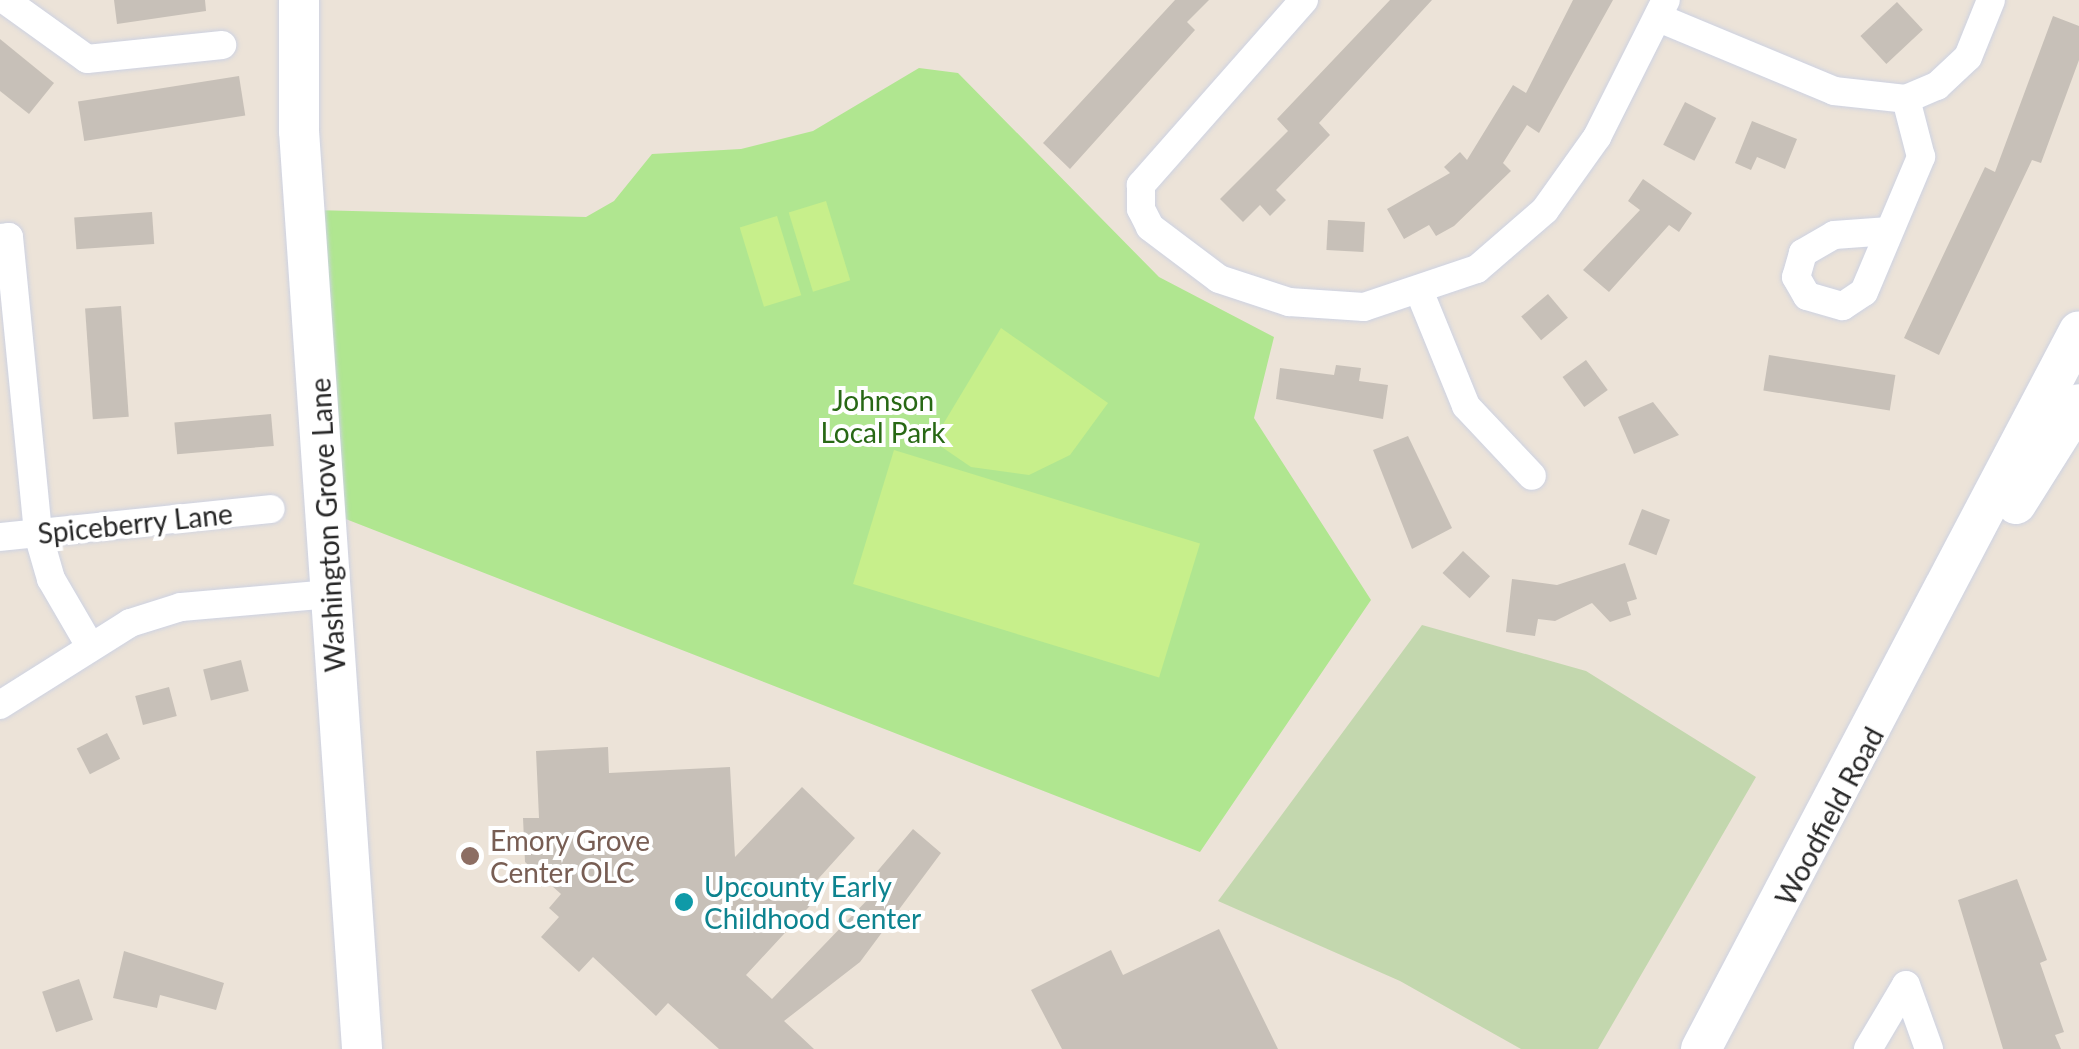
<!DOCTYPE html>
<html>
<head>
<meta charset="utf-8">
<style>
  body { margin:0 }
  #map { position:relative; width:2079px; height:1049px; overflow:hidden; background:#ece3d8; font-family:Lato,sans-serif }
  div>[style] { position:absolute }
  .green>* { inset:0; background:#b0e690 }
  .cemetery>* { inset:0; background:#c3d7ae }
  .pitch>* { inset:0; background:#c7ef8b; transform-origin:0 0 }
  .building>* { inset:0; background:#c7c0b8; transform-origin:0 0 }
  .roads { filter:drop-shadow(0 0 2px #cdd2e2) drop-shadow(0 0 2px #cdd2e2) }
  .street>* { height:28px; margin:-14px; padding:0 14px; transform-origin:14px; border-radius:14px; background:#fff }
  .secondary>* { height:40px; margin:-20px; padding:0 20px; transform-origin:20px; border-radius:20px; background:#fff }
  .dots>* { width:28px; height:28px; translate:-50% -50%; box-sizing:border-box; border:5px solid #fff; border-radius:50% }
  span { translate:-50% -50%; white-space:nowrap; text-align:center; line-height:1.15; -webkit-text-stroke:8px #fff; paint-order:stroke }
  .park-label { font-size:28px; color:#286815 }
  .street-label { font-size:28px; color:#282828 }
  .education-label { font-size:28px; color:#785e54 }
  .left { translate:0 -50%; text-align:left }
  .culture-label { font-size:28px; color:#0d838f }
</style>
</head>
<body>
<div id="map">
  <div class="green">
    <i style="clip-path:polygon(919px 68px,958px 73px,1159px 277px,1274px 337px,1254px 418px,1371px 600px,1200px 852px,338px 516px,313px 210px,586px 217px,614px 201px,652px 154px,741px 149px,813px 131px)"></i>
  </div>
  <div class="cemetery">
    <i style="clip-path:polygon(1422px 625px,1586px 671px,1756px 777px,1598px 1049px,1521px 1049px,1400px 981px,1218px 901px)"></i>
  </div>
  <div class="pitch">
    <i style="left:826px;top:201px;width:83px;height:39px;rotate:73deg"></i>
    <i style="left:777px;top:216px;width:83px;height:39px;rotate:73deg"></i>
    <i style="clip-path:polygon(1001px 328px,1108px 403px,1070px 455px,1029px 475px,971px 467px,933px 441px)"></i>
    <i style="left:894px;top:450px;width:320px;height:140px;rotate:17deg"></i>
  </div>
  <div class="building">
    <i style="clip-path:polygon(114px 0,205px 0,206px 11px,117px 24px)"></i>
    <i style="clip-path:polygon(1175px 0,1209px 0,1187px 22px,1195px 30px,1070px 169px,1043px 143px)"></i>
    <i style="clip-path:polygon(1390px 0,1432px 0,1319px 123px,1330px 135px,1276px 190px,1286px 200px,1270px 216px,1260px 205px,1243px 222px,1220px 199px,1288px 131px,1277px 119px)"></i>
    <i style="clip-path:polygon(1573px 0,1613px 0,1539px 133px,1527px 125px,1503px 163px,1511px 171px,1454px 226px,1436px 236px,1429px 225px,1404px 239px,1387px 209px,1450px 173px,1444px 167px,1460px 152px,1467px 160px,1513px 85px,1526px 93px)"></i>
    <i style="left:1897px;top:2px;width:38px;height:50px;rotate:47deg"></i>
    <i style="clip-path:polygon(2053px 16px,2079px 26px,2079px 60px,2041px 163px,2032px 160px,1939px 355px,1904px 338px,1985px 167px,1995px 172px)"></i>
    <i style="clip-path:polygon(0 39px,54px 83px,29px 114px,0 91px)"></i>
    <i style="left:239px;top:76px;width:40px;height:163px;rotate:81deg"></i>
    <i style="left:1685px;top:102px;width:35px;height:48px;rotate:27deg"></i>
    <i style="clip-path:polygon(1752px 121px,1797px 139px,1785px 169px,1757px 157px,1751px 170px,1735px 163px)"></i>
    <i style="clip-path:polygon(1643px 179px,1692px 213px,1679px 232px,1669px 225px,1609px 292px,1583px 270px,1640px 210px,1628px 201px)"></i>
    <i style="left:152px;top:212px;width:32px;height:78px;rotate:86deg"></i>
    <i style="left:1328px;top:220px;width:37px;height:30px;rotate:3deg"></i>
    <i style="left:1548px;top:294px;width:31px;height:35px;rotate:50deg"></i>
    <i style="left:121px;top:306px;width:111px;height:36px;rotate:86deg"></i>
    <i style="left:1769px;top:355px;width:128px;height:36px;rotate:9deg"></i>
    <i style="left:1586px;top:360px;width:37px;height:29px;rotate:54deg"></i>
    <i style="clip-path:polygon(1336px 365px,1361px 368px,1359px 381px,1388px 385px,1383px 419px,1276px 399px,1280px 368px,1334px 375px)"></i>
    <i style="clip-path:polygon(1653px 402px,1679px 435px,1634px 454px,1618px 417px)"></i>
    <i style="left:271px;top:414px;width:32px;height:97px;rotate:85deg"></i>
    <i style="clip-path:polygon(1408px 436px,1452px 528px,1412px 549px,1373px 450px)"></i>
    <i style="left:1642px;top:509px;width:30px;height:38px;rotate:21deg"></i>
    <i style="left:1463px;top:551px;width:37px;height:30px;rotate:43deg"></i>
    <i style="clip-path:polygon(1625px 563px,1637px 599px,1627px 602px,1631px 615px,1610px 622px,1592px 603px,1555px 621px,1538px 619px,1535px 636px,1506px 632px,1512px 579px,1557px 585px)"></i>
    <i style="left:241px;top:660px;width:32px;height:39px;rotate:76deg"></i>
    <i style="left:169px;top:687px;width:30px;height:35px;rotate:75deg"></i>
    <i style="left:107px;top:733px;width:29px;height:34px;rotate:63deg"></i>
    <i style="clip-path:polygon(608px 747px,609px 773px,730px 767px,735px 857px,802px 787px,855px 838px,810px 888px,819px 896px,746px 975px,772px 999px,873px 894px,864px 887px,913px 829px,941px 853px,860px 962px,784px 1021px,814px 1049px,719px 1049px,668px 1003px,656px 1016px,593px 957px,579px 972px,541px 937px,559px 917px,549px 908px,561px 894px,525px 862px,523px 818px,539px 818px,536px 751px)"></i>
    <i style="clip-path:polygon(2017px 879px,2047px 960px,2040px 963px,2064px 1032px,2055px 1035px,2061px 1049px,2003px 1049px,1958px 900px)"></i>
    <i style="clip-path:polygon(1219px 929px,1278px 1049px,1062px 1049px,1031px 990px,1111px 950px,1123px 975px)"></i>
    <i style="clip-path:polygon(124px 951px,224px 983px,216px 1010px,160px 995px,157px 1008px,113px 998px)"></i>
    <i style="left:79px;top:979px;width:43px;height:39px;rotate:71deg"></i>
  </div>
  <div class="roads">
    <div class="street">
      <i style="left:5px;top:0;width:101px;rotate:35.7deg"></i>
      <i style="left:87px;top:59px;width:136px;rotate:-5.9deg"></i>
      <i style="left:1304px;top:0;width:247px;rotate:131.4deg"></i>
      <i style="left:1141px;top:185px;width:24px;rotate:90deg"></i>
      <i style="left:1141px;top:209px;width:20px;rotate:63deg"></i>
      <i style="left:1150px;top:227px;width:86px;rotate:37deg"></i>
      <i style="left:1219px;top:279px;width:74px;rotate:18.2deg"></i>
      <i style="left:1289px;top:302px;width:75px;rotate:3.8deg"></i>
      <i style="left:1364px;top:307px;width:119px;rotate:-18.6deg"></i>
      <i style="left:1477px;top:269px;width:90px;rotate:-40.9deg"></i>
      <i style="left:1545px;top:210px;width:90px;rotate:-54.5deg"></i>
      <i style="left:1597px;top:137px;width:153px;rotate:-63.3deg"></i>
      <i style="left:1659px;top:18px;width:190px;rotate:22.6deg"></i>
      <i style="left:1834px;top:91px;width:72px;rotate:6.3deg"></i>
      <i style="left:1906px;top:99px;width:34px;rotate:-23deg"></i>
      <i style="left:1937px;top:86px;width:42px;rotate:-43.1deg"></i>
      <i style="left:1968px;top:57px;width:61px;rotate:-68deg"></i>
      <i style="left:1889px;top:231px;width:55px;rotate:175.8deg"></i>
      <i style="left:1834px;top:235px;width:36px;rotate:150deg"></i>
      <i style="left:1803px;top:253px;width:25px;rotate:106deg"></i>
      <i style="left:1796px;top:277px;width:22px;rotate:60deg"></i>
      <i style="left:1807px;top:296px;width:37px;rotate:16deg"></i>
      <i style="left:1843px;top:306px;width:25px;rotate:-34deg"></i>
      <i style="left:1864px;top:292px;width:147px;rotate:-67.1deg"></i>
      <i style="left:1921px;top:157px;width:60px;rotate:-104.5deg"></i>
      <i style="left:0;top:238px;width:9px;rotate:-6deg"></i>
      <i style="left:9px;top:237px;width:298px;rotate:84.4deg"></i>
      <i style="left:38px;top:534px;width:47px;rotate:73.9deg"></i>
      <i style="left:51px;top:579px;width:78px;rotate:59.8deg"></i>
      <i style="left:1420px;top:293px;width:122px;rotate:67.8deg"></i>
      <i style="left:1466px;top:406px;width:96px;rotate:46.7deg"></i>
      <i style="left:0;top:537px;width:272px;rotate:-5.9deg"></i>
      <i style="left:0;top:705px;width:154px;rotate:-32.2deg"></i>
      <i style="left:130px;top:623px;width:53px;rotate:-17.4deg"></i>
      <i style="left:181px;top:607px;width:150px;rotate:-5deg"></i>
      <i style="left:1868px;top:1049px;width:74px;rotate:-59.3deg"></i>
      <i style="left:1906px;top:985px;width:68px;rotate:70.2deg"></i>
    </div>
    <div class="secondary">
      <i style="left:299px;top:0;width:131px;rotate:90deg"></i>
      <i style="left:299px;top:131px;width:920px;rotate:86.07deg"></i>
      <i style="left:2016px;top:504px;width:118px;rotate:-57.8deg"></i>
      <i style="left:1701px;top:1049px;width:811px;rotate:-62.23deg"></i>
    </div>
  </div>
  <div class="dots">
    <i style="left:470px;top:856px;background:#8d6e63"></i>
    <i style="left:684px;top:902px;background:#0f9aa8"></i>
  </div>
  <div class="park-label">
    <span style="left:883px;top:416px">Johnson<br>Local Park</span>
  </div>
  <div class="street-label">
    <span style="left:135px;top:523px;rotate:-6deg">Spiceberry Lane</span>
    <span style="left:327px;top:525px;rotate:-93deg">Washington Grove Lane</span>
    <span style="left:1829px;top:816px;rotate:-62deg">Woodfield Road</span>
  </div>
  <div class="education-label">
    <span class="left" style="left:490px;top:856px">Emory Grove<br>Center OLC</span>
  </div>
  <div class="culture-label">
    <span class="left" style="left:704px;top:902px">Upcounty Early<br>Childhood Center</span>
  </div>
</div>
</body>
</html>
